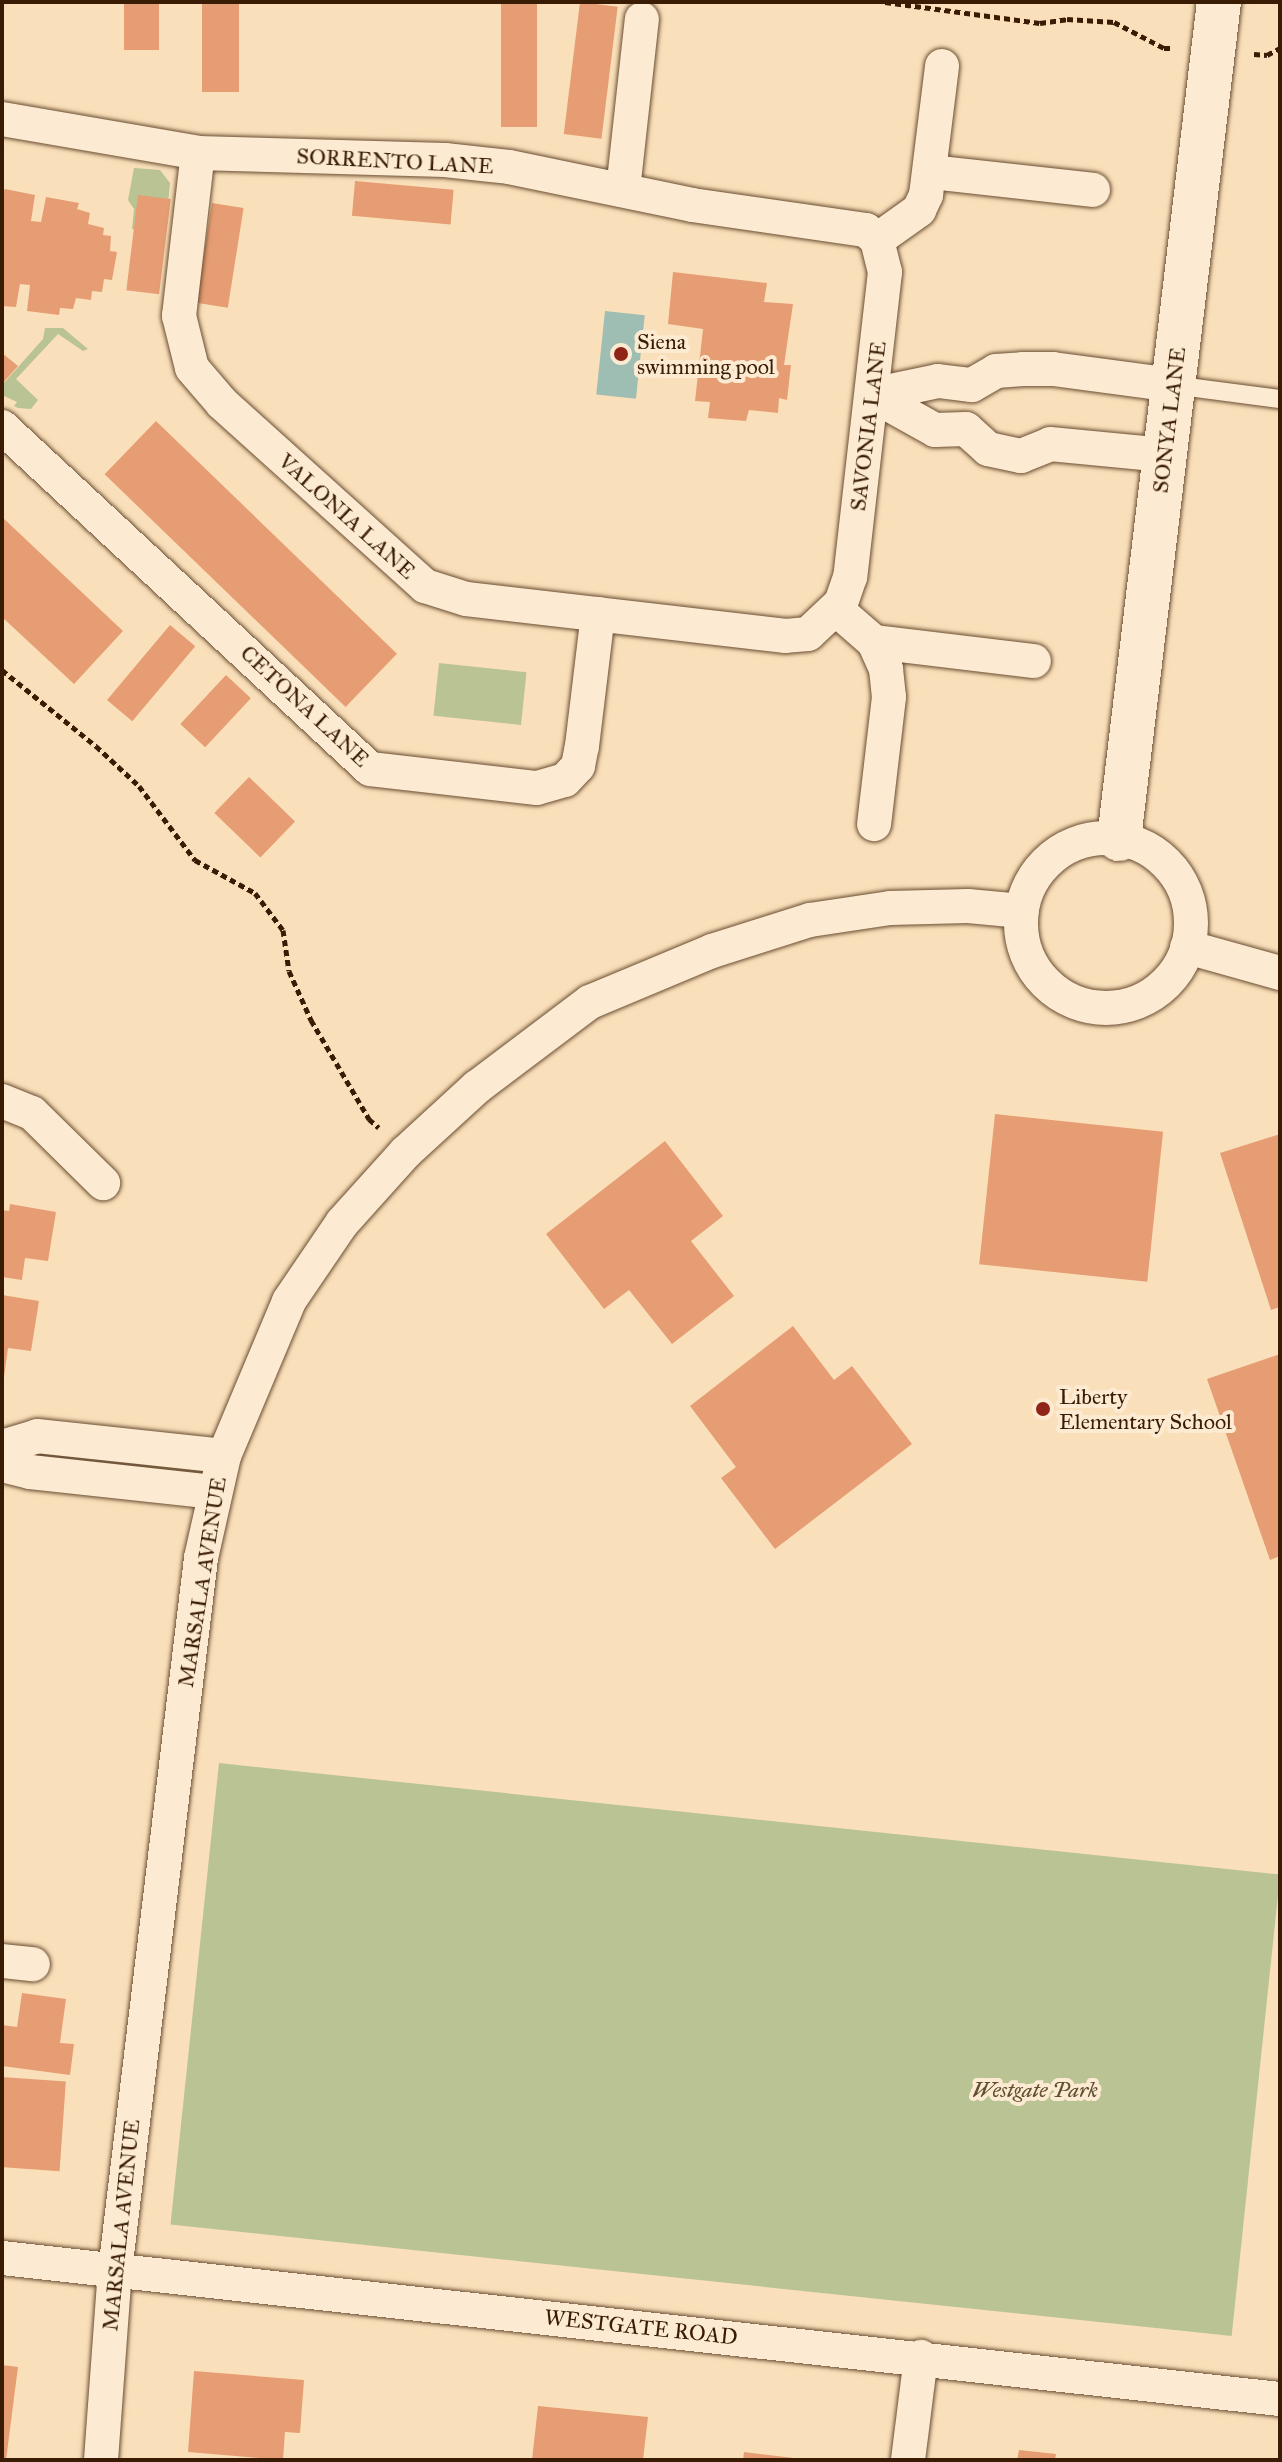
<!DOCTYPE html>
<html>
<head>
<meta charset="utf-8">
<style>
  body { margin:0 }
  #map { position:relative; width:1282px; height:2462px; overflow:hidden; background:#fae0ba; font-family:"IM FELL Great Primer",serif }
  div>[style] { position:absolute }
  .green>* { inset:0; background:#b9c394; transform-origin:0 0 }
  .water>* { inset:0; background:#9ebdb3; transform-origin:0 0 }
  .building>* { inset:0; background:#e69d73; transform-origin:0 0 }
  .path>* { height:5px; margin-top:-2.5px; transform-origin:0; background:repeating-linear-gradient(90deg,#3a1c04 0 6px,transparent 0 10px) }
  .roads { filter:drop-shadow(0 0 2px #6a4d32) drop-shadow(0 0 2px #6a4d32) }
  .service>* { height:18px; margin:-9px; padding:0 9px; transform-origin:9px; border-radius:9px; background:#fcebd2 }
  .minor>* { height:34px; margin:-17px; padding:0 17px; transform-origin:17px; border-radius:17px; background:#fcebd2 }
  .minor>.ring { margin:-17px; padding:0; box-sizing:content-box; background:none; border:34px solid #fcebd2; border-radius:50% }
  .tertiary>* { height:44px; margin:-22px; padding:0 22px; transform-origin:22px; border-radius:22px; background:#fcebd2 }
  .dots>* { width:22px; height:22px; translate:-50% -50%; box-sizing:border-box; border:4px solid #fcebd2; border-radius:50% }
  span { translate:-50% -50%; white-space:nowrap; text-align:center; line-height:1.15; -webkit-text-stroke:8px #fcebd2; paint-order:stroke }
  .street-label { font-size:22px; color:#3a1c04 }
  .poi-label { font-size:22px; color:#3a1c04 }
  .left { translate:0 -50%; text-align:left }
  .park-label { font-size:22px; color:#604e2f; font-style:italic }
  .frame { position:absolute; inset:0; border:4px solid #3a1c04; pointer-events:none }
</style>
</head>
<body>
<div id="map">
  <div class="green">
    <i style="clip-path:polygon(134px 168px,160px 170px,170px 183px,165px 234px,132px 229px,134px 209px,128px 200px)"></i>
    <i style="clip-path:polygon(45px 328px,63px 328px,88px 349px,83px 351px,58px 334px,16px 379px,38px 400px,31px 409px,18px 408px,14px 406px,17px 402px,2px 395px,2px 385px,43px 339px)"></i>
    <i style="left:439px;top:663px;width:88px;height:53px;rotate:6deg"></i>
    <i style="left:219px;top:1763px;width:1067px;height:464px;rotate:6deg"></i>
  </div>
  <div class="water">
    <i style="left:605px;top:311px;width:40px;height:84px;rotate:6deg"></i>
  </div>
  <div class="building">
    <i style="left:124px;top:2px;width:35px;height:48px"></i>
    <i style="left:202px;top:2px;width:37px;height:90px"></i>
    <i style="left:501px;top:2px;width:36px;height:125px"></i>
    <i style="left:580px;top:2px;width:38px;height:133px;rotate:7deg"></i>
    <i style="left:355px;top:181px;width:99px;height:35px;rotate:5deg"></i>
    <i style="clip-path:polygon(5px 189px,35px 195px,31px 221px,41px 222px,46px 197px,79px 203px,77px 209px,90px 213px,88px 224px,104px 228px,103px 235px,111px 236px,110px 251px,117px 252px,112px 280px,104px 279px,102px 292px,92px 291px,91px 300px,76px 298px,73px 309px,60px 308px,59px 315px,27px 311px,30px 285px,20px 284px,16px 307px,2px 306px,2px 194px)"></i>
    <i style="left:138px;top:195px;width:33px;height:96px;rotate:7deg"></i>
    <i style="left:212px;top:203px;width:32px;height:101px;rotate:9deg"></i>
    <i style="clip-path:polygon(673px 272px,767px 283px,764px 302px,793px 304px,784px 365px,791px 365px,787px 400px,779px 398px,778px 413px,749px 410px,746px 421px,708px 418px,710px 402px,695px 401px,703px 329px,668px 324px)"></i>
    <i style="clip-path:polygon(2px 353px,18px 366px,2px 384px)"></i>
    <i style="left:156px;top:421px;width:335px;height:74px;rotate:44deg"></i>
    <i style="clip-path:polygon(2px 517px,123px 631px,74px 684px,2px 617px)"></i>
    <i style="left:170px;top:625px;width:33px;height:98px;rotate:40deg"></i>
    <i style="left:226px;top:675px;width:34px;height:67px;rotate:43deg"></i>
    <i style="left:249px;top:777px;width:64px;height:50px;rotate:44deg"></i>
    <i style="left:995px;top:1114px;width:169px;height:151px;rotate:6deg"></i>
    <i style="clip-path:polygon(1280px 1134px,1280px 1307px,1271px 1310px,1220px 1153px)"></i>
    <i style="clip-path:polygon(665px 1141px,723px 1216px,691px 1241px,734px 1296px,672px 1344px,629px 1290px,604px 1309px,546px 1234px)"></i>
    <i style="clip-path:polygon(10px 1204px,56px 1212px,48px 1261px,25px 1258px,22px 1280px,2px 1277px,2px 1210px,9px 1211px)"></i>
    <i style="clip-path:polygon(2px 1295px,39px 1301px,31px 1351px,8px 1348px,4px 1377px)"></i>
    <i style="clip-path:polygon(793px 1326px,834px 1380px,852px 1366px,912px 1444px,775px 1549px,721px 1478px,736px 1467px,690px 1406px)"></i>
    <i style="clip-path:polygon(1280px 1354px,1280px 1556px,1270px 1560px,1207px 1379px)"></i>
    <i style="clip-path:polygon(22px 1993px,66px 1999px,60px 2043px,74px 2044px,70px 2075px,2px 2066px,2px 2025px,17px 2027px)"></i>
    <i style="left:2px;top:2077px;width:64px;height:90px;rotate:4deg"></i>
    <i style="clip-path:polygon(2px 2365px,18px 2367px,6px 2460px,2px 2460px)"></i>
    <i style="clip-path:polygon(194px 2371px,304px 2380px,300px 2433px,285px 2432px,283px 2460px,188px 2452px)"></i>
    <i style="clip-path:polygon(538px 2406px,648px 2417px,643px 2460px,532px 2460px)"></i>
    <i style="clip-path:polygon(1019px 2450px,1056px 2454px,1055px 2460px,1017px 2460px)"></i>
    <i style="clip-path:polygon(744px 2452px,794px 2458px,793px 2460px,743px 2460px)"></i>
  </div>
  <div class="path">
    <i style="left:885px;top:2px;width:156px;rotate:7.7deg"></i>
    <i style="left:1040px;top:23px;width:27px;rotate:-8deg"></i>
    <i style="left:1067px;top:19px;width:47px;rotate:3.7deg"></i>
    <i style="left:1114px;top:22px;width:56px;rotate:27.5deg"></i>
    <i style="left:1164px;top:48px;width:8px"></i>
    <i style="left:1254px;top:54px;width:13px;rotate:4deg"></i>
    <i style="left:1267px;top:55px;width:15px;rotate:-28deg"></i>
    <i style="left:2px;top:670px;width:121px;rotate:39deg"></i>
    <i style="left:96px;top:746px;width:59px;rotate:42.9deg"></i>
    <i style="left:139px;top:786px;width:93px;rotate:52.9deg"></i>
    <i style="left:195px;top:860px;width:68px;rotate:28.8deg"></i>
    <i style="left:255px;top:893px;width:46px;rotate:52.9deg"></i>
    <i style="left:283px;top:930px;width:41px;rotate:81.7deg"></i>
    <i style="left:289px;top:971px;width:54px;rotate:65.8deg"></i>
    <i style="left:311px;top:1020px;width:115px;rotate:59.6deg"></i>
    <i style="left:369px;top:1119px;width:13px;rotate:42deg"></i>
  </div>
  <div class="roads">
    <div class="service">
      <i style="left:1173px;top:385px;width:108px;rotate:7.5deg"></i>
    </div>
    <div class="minor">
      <i style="left:2px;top:119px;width:199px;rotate:9.8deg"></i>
      <i style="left:198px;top:153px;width:247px;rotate:1.6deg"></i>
      <i style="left:445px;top:160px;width:64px;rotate:6.2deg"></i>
      <i style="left:509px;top:167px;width:187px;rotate:11.7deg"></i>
      <i style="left:692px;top:205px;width:176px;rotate:8.2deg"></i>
      <i style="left:866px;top:230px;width:15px;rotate:42deg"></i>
      <i style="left:877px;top:240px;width:33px;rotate:76deg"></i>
      <i style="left:885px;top:272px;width:307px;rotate:96.5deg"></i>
      <i style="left:850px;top:577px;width:28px;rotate:109deg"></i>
      <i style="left:841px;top:603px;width:45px;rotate:136.8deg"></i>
      <i style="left:808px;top:634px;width:22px;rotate:175deg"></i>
      <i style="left:786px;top:636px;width:322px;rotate:-173.4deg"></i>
      <i style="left:466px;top:599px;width:43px;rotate:-162.4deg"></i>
      <i style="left:425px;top:586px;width:273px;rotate:-138deg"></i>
      <i style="left:222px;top:403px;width:46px;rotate:-130.6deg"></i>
      <i style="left:192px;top:368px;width:54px;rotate:-104deg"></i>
      <i style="left:179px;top:316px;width:164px;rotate:-83.4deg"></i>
      <i style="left:931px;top:172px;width:163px;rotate:6.3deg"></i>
      <i style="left:623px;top:190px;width:172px;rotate:-83.7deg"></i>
      <i style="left:877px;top:240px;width:52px;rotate:-35.5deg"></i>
      <i style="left:919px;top:210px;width:17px;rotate:-65deg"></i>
      <i style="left:926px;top:195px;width:130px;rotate:-82.9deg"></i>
      <i style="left:872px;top:395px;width:72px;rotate:29.1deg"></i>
      <i style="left:935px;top:430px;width:31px;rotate:-2deg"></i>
      <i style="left:966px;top:429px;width:30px;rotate:42deg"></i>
      <i style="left:988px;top:449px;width:34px;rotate:12deg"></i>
      <i style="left:1021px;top:456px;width:31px;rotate:-22deg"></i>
      <i style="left:1050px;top:444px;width:115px;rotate:5.5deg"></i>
      <i style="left:872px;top:395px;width:67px;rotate:-12deg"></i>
      <i style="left:938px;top:381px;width:34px;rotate:7deg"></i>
      <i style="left:972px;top:385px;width:28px;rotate:-30deg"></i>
      <i style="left:996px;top:371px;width:27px;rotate:-4deg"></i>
      <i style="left:1023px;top:369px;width:30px"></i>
      <i style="left:1053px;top:369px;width:121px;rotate:7.6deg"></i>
      <i style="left:2px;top:427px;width:502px;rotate:42.9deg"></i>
      <i style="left:370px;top:769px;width:168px;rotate:6.5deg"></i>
      <i style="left:537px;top:788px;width:29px;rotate:-16deg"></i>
      <i style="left:565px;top:780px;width:19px;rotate:-47deg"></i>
      <i style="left:578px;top:766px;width:20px;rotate:-79deg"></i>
      <i style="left:582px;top:746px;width:133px;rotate:-83.1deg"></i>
      <i style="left:836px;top:609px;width:50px;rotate:41deg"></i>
      <i style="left:874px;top:642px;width:30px;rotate:66deg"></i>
      <i style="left:886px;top:669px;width:28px;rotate:84deg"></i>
      <i style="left:889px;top:697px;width:128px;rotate:96.7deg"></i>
      <i style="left:874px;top:642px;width:161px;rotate:6.8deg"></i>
      <i class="ring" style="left:1021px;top:838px;width:136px;height:136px"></i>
      <i style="left:1187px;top:947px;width:97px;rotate:15.6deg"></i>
      <i style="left:2px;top:1101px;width:32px;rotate:22deg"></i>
      <i style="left:32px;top:1113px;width:100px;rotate:44.6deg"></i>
      <i style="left:2px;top:1447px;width:37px;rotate:-17deg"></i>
      <i style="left:37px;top:1436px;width:188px;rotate:6.1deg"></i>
      <i style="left:2px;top:1465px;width:29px;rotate:14deg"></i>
      <i style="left:30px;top:1472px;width:184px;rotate:6.2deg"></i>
      <i style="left:2px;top:1961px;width:31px;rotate:6deg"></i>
      <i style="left:2px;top:2258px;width:1286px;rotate:6.3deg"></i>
      <i style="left:101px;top:2460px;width:190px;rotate:-85.8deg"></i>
      <i style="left:115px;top:2271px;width:718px;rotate:-83.12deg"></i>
      <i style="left:201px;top:1558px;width:105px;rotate:-77.3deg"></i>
      <i style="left:224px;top:1456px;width:168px;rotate:-67.2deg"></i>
      <i style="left:289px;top:1301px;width:94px;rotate:-55.8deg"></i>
      <i style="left:342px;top:1223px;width:96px;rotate:-48deg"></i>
      <i style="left:406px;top:1152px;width:96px;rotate:-42.5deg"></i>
      <i style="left:477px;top:1087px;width:141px;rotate:-37deg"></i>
      <i style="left:590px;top:1002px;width:132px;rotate:-22.7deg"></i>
      <i style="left:712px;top:951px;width:103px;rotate:-17.6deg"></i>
      <i style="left:810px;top:920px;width:81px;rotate:-8.5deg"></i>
      <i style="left:890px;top:908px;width:78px;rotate:-1.5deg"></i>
      <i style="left:968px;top:906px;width:54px;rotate:5.3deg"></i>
      <i style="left:908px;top:2460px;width:104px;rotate:-82.8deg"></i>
    </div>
    <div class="tertiary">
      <i style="left:1119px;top:839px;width:843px;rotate:-83.19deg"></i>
    </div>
  </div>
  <div class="dots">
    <i style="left:621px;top:354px;background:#8f2418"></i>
    <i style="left:1043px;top:1409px;background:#8f2418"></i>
  </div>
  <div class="street-label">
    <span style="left:395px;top:161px;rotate:3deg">SORRENTO LANE</span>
    <span style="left:1169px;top:420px;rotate:-83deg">SONYA LANE</span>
    <span style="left:868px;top:426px;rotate:-83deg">SAVONIA LANE</span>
    <span style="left:347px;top:516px;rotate:42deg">VALONIA LANE</span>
    <span style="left:305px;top:706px;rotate:43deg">CETONA LANE</span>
    <span style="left:202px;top:1582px;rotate:-81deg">MARSALA AVENUE</span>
    <span style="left:121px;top:2225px;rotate:-84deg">MARSALA AVENUE</span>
    <span style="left:641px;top:2327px;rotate:6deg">WESTGATE ROAD</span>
  </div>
  <div class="poi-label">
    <span class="left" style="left:637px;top:354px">Siena<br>swimming pool</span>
    <span class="left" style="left:1059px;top:1409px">Liberty<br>Elementary School</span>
  </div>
  <div class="park-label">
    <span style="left:1035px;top:2090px">Westgate Park</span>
  </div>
  <div class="frame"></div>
</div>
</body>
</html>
